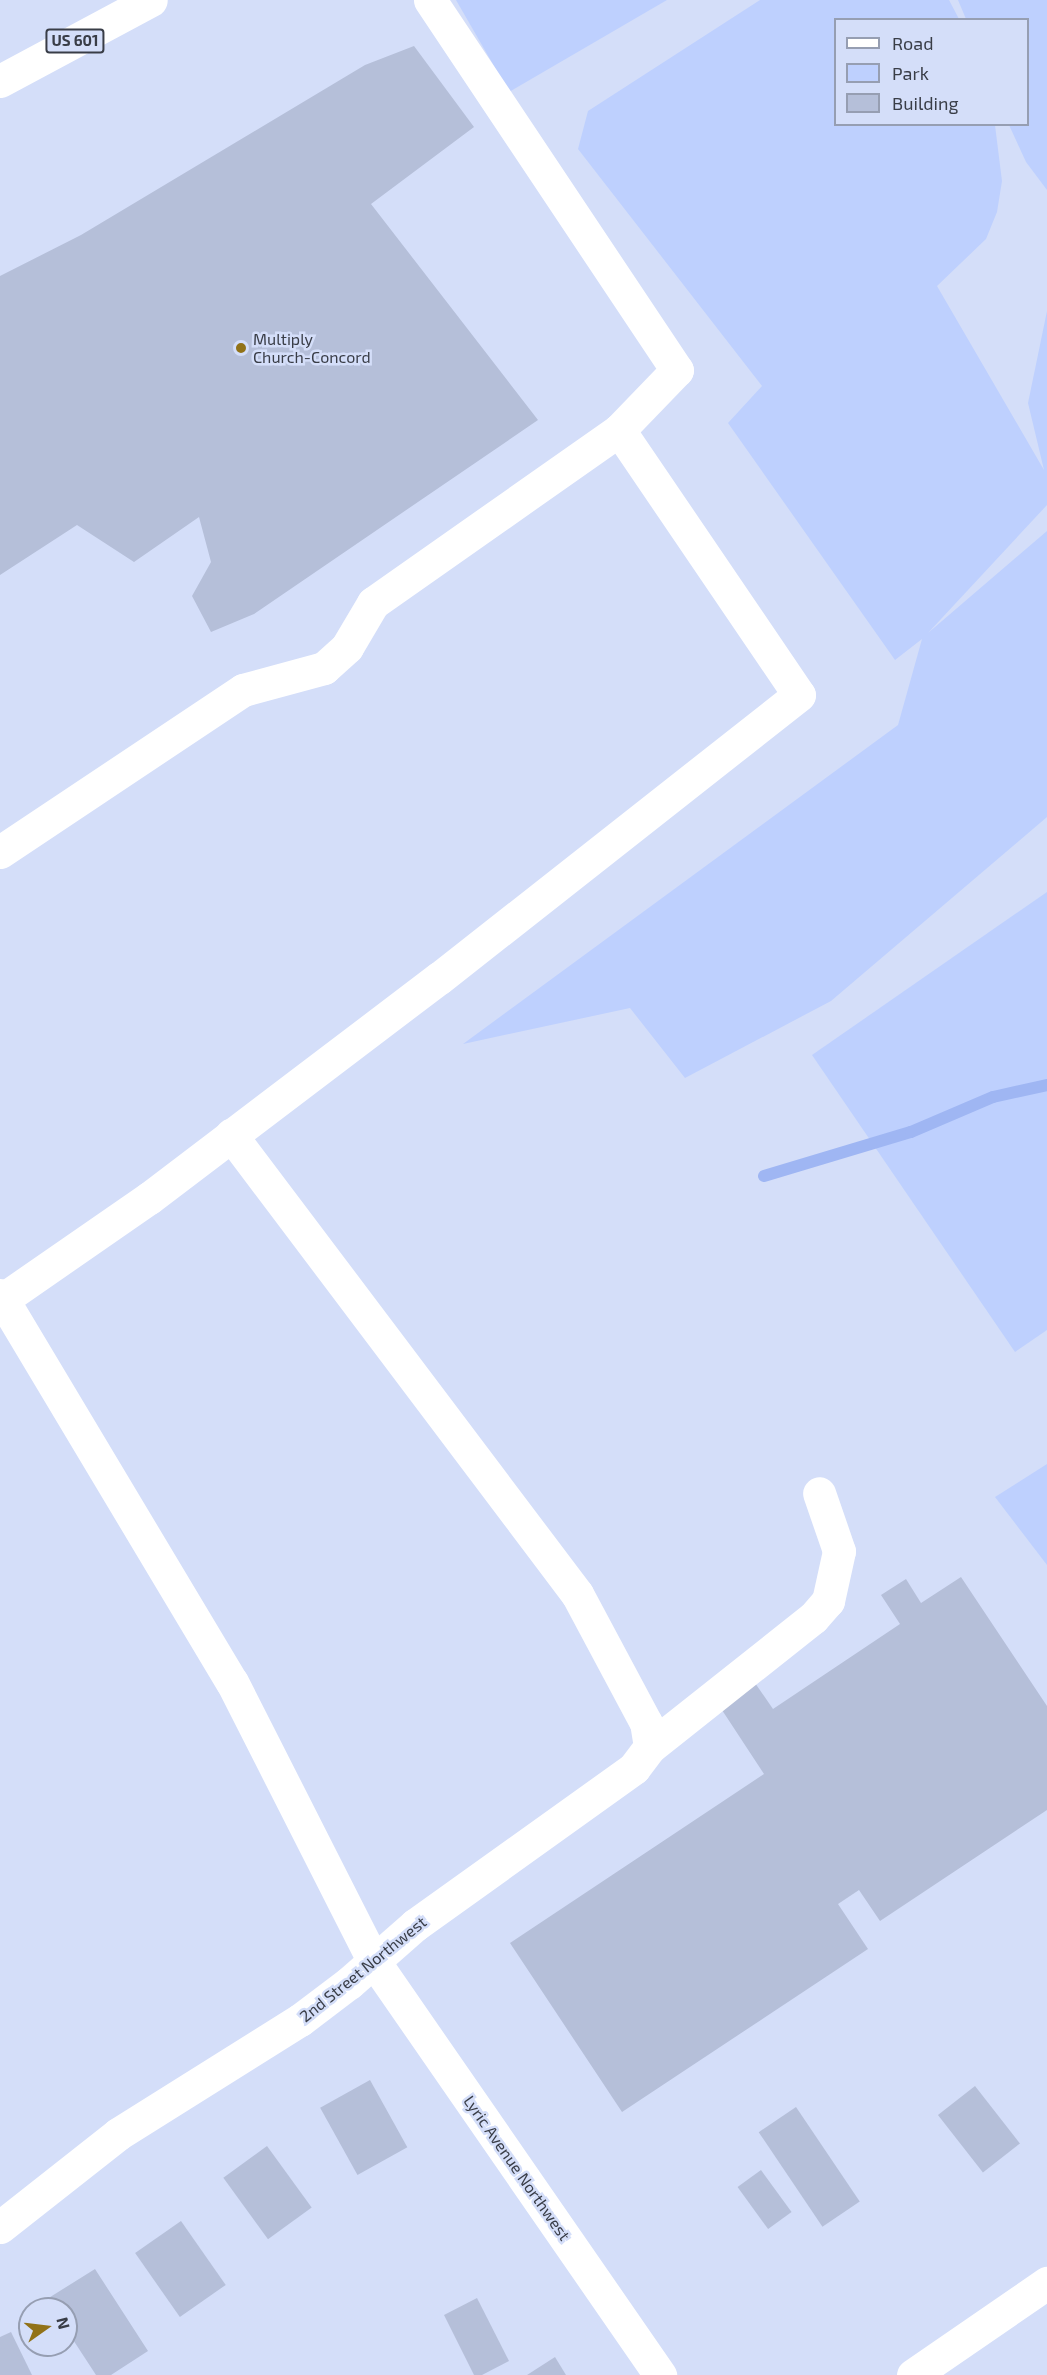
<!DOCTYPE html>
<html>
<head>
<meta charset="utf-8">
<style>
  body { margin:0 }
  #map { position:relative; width:1047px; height:2375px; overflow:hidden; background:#d4def9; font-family:"Exo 2",sans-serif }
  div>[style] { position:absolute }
  .green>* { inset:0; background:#bed0fe }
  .stream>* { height:12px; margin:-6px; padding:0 6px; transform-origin:6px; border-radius:6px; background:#9fb6f3 }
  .building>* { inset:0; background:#b5bfd9; transform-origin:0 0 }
  .minor>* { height:33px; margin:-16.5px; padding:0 16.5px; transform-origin:16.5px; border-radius:16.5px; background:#fff }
  .highway>* { height:33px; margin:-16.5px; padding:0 16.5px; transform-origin:16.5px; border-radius:16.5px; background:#fff }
  .dots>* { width:16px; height:16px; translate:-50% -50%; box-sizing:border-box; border:3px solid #d4def9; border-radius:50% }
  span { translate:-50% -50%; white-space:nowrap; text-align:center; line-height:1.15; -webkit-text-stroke:5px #d4def9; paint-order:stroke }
  .shield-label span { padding:2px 4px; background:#d4def9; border:2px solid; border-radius:4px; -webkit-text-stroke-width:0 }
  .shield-label { font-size:15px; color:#393d47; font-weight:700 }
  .poi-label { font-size:16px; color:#393d47 }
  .left { translate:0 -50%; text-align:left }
  .street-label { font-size:16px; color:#393d47 }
  .legend { position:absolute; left:834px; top:18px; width:195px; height:108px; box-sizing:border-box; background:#d4def9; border:2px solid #969eb2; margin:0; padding:8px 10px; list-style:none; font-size:18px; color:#393d47 }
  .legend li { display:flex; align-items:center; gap:12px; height:30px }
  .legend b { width:30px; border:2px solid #969eb2 }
  .north { position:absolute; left:18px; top:2297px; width:60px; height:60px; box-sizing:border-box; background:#d4def9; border:2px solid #969eb2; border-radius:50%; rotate:76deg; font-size:16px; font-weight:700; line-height:24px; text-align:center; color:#393d47 }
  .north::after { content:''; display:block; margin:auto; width:21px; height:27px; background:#917218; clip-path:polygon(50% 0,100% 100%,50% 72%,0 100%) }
</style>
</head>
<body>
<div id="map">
  <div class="green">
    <i style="clip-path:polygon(456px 0,667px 0,509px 92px)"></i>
    <i style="clip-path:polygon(760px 0,949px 0,959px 19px,836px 20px,836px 124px,995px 125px,1002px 181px,997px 212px,986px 239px,937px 286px,1044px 470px,1028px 403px,1047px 311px,1047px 505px,928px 633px,1047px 531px,1047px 817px,831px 1001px,685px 1078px,630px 1008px,463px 1044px,898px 725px,922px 639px,895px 660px,728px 423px,762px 386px,578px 149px,588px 111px)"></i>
    <i style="clip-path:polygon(958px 0,1047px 0,1047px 190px,1026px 162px,1009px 125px,1028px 124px,1028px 20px,966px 19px)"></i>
    <i style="clip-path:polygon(1047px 892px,1047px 1330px,1015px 1352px,812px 1055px)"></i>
    <i style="clip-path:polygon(1047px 1464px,1047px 1565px,995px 1497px)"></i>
  </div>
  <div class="stream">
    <i style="left:764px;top:1176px;width:153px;rotate:-16.7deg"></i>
    <i style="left:911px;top:1132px;width:89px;rotate:-23.1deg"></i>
    <i style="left:993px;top:1097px;width:55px;rotate:-12.5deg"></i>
  </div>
  <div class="building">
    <i style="clip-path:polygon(414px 46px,474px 127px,371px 204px,538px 420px,254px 614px,211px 632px,192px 596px,211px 562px,199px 517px,134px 562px,77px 525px,0 575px,0 276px,81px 235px,365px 65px)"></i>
    <i style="clip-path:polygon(961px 1577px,1047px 1706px,1047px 1810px,880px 1921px,859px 1890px,838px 1904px,868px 1949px,622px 2112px,510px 1943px,764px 1774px,720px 1707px,755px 1683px,773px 1709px,900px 1624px,881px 1595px,906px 1579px,921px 1603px)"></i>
    <i style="left:370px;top:2080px;width:77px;height:57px;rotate:61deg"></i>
    <i style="left:975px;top:2086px;width:73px;height:47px;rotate:52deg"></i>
    <i style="left:796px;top:2107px;width:114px;height:45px;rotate:56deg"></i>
    <i style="left:267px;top:2146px;width:76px;height:54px;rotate:54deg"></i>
    <i style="left:761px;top:2170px;width:52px;height:29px;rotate:54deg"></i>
    <i style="left:181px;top:2221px;width:78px;height:56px;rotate:55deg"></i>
    <i style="clip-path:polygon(95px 2269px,148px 2351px,111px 2375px,96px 2375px,66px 2329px,66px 2309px,53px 2309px,47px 2299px)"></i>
    <i style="clip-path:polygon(477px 2298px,509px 2361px,482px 2375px,474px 2375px,444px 2315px)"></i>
    <i style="clip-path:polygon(11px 2332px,32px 2375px,0 2375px,0 2337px)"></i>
    <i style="clip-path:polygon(555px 2357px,566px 2375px,527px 2375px)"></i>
  </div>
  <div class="minor">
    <i style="left:430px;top:0;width:445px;rotate:56.3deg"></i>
    <i style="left:677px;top:370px;width:83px;rotate:134deg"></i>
    <i style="left:0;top:852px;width:292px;rotate:-33.7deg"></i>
    <i style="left:243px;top:690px;width:84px;rotate:-15.2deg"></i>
    <i style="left:324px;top:668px;width:31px;rotate:-42deg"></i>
    <i style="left:347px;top:647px;width:51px;rotate:-59.4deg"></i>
    <i style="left:373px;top:603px;width:301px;rotate:-35.1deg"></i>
    <i style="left:619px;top:430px;width:320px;rotate:55.8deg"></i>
    <i style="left:799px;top:695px;width:458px;rotate:141.8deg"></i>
    <i style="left:439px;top:978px;width:364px;rotate:142.8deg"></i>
    <i style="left:149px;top:1198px;width:178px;rotate:145.3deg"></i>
    <i style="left:0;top:1295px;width:451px;rotate:59.1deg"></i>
    <i style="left:232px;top:1682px;width:312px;rotate:63.1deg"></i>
    <i style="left:373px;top:1960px;width:505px;rotate:55.33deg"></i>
    <i style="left:650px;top:1747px;width:208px;rotate:-38.4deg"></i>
    <i style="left:813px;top:1618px;width:23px;rotate:-49deg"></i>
    <i style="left:828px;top:1601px;width:51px;rotate:-77.6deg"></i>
    <i style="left:839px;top:1551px;width:61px;rotate:-109deg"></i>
    <i style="left:0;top:2227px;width:150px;rotate:-38.2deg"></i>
    <i style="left:118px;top:2134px;width:215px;rotate:-32.1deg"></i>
    <i style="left:300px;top:2020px;width:61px;rotate:-37.1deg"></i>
    <i style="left:349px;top:1983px;width:88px;rotate:-41.3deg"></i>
    <i style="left:415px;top:1925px;width:269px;rotate:-35.6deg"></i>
    <i style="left:634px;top:1768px;width:26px;rotate:-53deg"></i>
    <i style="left:650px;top:1747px;width:24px;rotate:-99deg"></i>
    <i style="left:646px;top:1723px;width:146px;rotate:-118.1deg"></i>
    <i style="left:577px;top:1594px;width:575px;rotate:-127.01deg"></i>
    <i style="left:913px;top:2375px;width:163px;rotate:-34.5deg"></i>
  </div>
  <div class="highway">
    <i style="left:0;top:81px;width:171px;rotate:-28.2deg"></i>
  </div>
  <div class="dots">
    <i style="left:241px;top:348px;background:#917218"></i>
  </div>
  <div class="shield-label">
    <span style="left:75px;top:41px">US 601</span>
  </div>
  <div class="poi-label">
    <span class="left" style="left:253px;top:348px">Multiply<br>Church-Concord</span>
  </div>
  <div class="street-label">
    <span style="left:363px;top:1969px;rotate:-39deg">2nd Street Northwest</span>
    <span style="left:517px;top:2168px;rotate:55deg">Lyric Avenue Northwest</span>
  </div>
  <ul class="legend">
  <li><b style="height:8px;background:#fff"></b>Road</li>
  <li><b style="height:16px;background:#bed0fe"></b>Park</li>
  <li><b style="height:16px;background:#b5bfd9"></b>Building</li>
  </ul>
  <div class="north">N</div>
</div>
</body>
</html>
